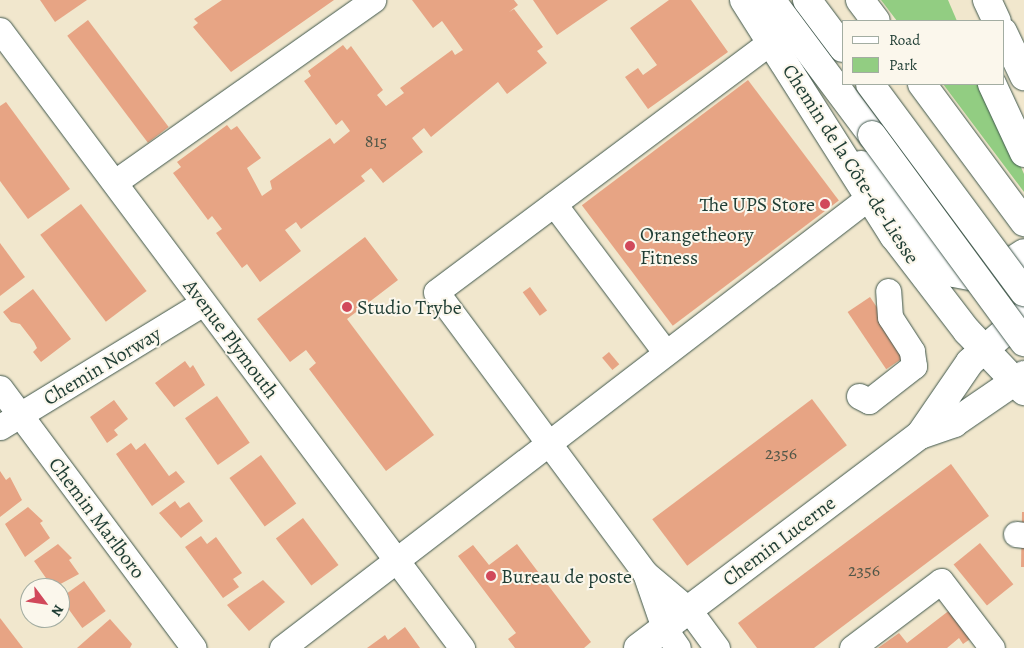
<!DOCTYPE html>
<html>
<head>
<meta charset="utf-8">
<style>
  body { margin:0 }
  #map { position:relative; width:1024px; height:648px; overflow:hidden; background:#f1e7cd; font-family:Alegreya,serif }
  div>[style] { position:absolute }
  .green>* { inset:0; background:#92cd82 }
  .building>* { inset:0; background:#e7a484; transform-origin:0 0 }
  .roads { filter:drop-shadow(0 0 1px #3e564b) drop-shadow(0 0 1px #3e564b) }
  .minor>* { height:25px; margin:-12.5px; padding:0 12.5px; transform-origin:12.5px; border-radius:12.5px; background:#fff }
  .major>* { height:28px; margin:-14px; padding:0 14px; transform-origin:14px; border-radius:14px; background:#fff }
  .highway>* { height:28px; margin:-14px; padding:0 14px; transform-origin:14px; border-radius:14px; background:#fff }
  .bridges { filter:drop-shadow(0 0 1px #3e564b) drop-shadow(0 0 1px #3e564b) }
  .highway-bridge>* { height:28px; margin:-14px; padding:0 14px; transform-origin:14px; border-radius:14px; background:#fff }
  .dots>* { width:14px; height:14px; translate:-50% -50%; box-sizing:border-box; border:2px solid #fbf7ec; border-radius:50% }
  span { translate:-50% -50%; white-space:nowrap; text-align:center; line-height:1.15; -webkit-text-stroke:4px #fbf7ec; paint-order:stroke }
  .number-label { font-size:18px; color:#515748 }
  .number-label span { -webkit-text-stroke-width:0 }
  .street-label { font-size:20px; color:#1f3d34 }
  .poi-label { font-size:20px; color:#1f3d34 }
  .right { translate:-100% -50%; text-align:right }
  .left { translate:0 -50%; text-align:left }
  .legend { position:absolute; left:842px; top:20px; width:162px; height:65px; box-sizing:border-box; background:#fbf7ec; border:1px solid #a3ada2; margin:0; padding:6px 9px; list-style:none; font-size:15px; color:#1f3d34 }
  .legend li { display:flex; align-items:center; gap:10px; height:25px }
  .legend b { width:25px; border:1px solid #a3ada2 }
  .north { position:absolute; left:20px; top:578px; width:50px; height:50px; box-sizing:border-box; background:#fbf7ec; border:1px solid #a3ada2; border-radius:50%; rotate:121deg; font-size:14px; font-weight:700; line-height:20px; text-align:center; color:#1f3d34 }
  .north::after { content:''; display:block; margin:auto; width:18px; height:22px; background:#d1495b; clip-path:polygon(50% 0,100% 100%,50% 72%,0 100%) }
</style>
</head>
<body>
<div id="map">
  <div class="green">
    <i style="clip-path:polygon(881px 0,948px 0,957px 21px,897px 21px)"></i>
    <i style="clip-path:polygon(943px 84px,985px 84px,1024px 174px,1024px 192px)"></i>
  </div>
  <div class="building">
    <i style="clip-path:polygon(40px 0,87px 0,55px 22px)"></i>
    <i style="clip-path:polygon(222px 0,334px 0,231px 72px,193px 27px,198px 23px,194px 19px)"></i>
    <i style="clip-path:polygon(412px 0,514px 0,518px 5px,509px 12px,514px 9px,543px 47px,537px 51px,547px 63px,507px 94px,498px 82px,431px 137px,424px 128px,412px 138px,423px 152px,383px 183px,371px 168px,361px 176px,365px 181px,301px 229px,296px 222px,285px 230px,301px 251px,260px 282px,247px 264px,242px 268px,216px 233px,222px 229px,212px 216px,208px 220px,173px 173px,181px 167px,177px 162px,227px 125px,231px 130px,237px 126px,261px 158px,247px 168px,262px 196px,272px 189px,270px 181px,330px 138px,334px 144px,350px 131px,342px 120px,336px 125px,304px 81px,311px 76px,308px 71px,343px 45px,347px 50px,351px 46px,383px 90px,377px 95px,386px 106px,404px 93px,400px 88px,452px 50px,455px 55px,463px 50px,442px 21px,433px 28px)"></i>
    <i style="clip-path:polygon(533px 0,608px 0,557px 35px)"></i>
    <i style="clip-path:polygon(669px 0,691px 0,728px 52px,648px 109px,625px 77px,638px 68px,643px 75px,657px 65px,630px 28px)"></i>
    <i style="left:88px;top:20px;width:134px;height:26px;rotate:53deg"></i>
    <i style="left:748px;top:80px;width:151px;height:208px;rotate:53deg"></i>
    <i style="clip-path:polygon(6px 102px,70px 189px,28px 219px,0 181px,0 106px)"></i>
    <i style="left:81px;top:204px;width:109px;height:51px;rotate:53deg"></i>
    <i style="clip-path:polygon(365px 237px,398px 280px,347px 319px,434px 435px,386px 471px,309px 369px,316px 363px,306px 350px,290px 362px,257px 319px)"></i>
    <i style="clip-path:polygon(0 243px,25px 277px,0 296px)"></i>
    <i style="left:530px;top:287px;width:29px;height:9px;rotate:54deg"></i>
    <i style="clip-path:polygon(33px 289px,71px 339px,41px 362px,33px 352px,37px 348px,34px 342px,20px 324px,11px 322px,3px 312px)"></i>
    <i style="left:870px;top:297px;width:69px;height:27px;rotate:56deg"></i>
    <i style="left:609px;top:352px;width:16px;height:9px;rotate:50deg"></i>
    <i style="clip-path:polygon(185px 361px,190px 368px,193px 365px,205px 385px,174px 407px,155px 383px)"></i>
    <i style="left:217px;top:396px;width:57px;height:39px;rotate:55deg"></i>
    <i style="left:812px;top:399px;width:58px;height:200px;rotate:53deg"></i>
    <i style="clip-path:polygon(114px 400px,128px 419px,114px 430px,118px 435px,107px 443px,90px 417px)"></i>
    <i style="clip-path:polygon(131px 443px,136px 450px,145px 443px,169px 476px,176px 471px,185px 482px,152px 506px,116px 454px)"></i>
    <i style="left:261px;top:455px;width:60px;height:39px;rotate:54deg"></i>
    <i style="clip-path:polygon(951px 464px,989px 516px,814px 648px,757px 648px,738px 623px)"></i>
    <i style="clip-path:polygon(0 471px,6px 480px,10px 477px,22px 500px,0 517px)"></i>
    <i style="clip-path:polygon(175px 501px,180px 508px,189px 502px,203px 521px,181px 538px,159px 513px)"></i>
    <i style="clip-path:polygon(28px 507px,43px 521px,40px 523px,50px 538px,25px 557px,5px 524px)"></i>
    <i style="clip-path:polygon(1022px 512px,1024px 512px,1024px 567px,1021px 567px)"></i>
    <i style="left:303px;top:518px;width:59px;height:34px;rotate:53deg"></i>
    <i style="clip-path:polygon(201px 536px,207px 544px,216px 537px,242px 573px,233px 579px,239px 587px,223px 598px,185px 547px)"></i>
    <i style="left:980px;top:543px;width:53px;height:34px;rotate:51deg"></i>
    <i style="clip-path:polygon(58px 544px,72px 558px,69px 560px,79px 574px,53px 588px,34px 561px)"></i>
    <i style="clip-path:polygon(517px 544px,591px 642px,584px 648px,515px 648px,508px 639px,516px 633px,458px 556px,473px 545px,489px 565px)"></i>
    <i style="clip-path:polygon(263px 580px,285px 602px,249px 631px,227px 605px)"></i>
    <i style="left:84px;top:581px;width:37px;height:29px;rotate:54deg"></i>
    <i style="clip-path:polygon(955px 606px,976px 635px,963px 644px,959px 638px,947px 648px,878px 648px,899px 633px,907px 643px)"></i>
    <i style="clip-path:polygon(0 618px,23px 648px,0 648px)"></i>
    <i style="clip-path:polygon(110px 619px,132px 644px,130px 648px,77px 648px)"></i>
    <i style="clip-path:polygon(405px 627px,420px 648px,367px 648px,385px 635px,388px 640px)"></i>
  </div>
  <div class="roads">
    <div class="minor">
      <i style="left:0;top:30px;width:772px;rotate:53.22deg"></i>
      <i style="left:115px;top:182px;width:316px;rotate:-35.2deg"></i>
      <i style="left:554px;top:204px;width:186px;rotate:53.1deg"></i>
      <i style="left:0;top:388px;width:324px;rotate:53.3deg"></i>
      <i style="left:859px;top:396px;width:11px;rotate:27deg"></i>
      <i style="left:869px;top:401px;width:57px;rotate:-37.9deg"></i>
      <i style="left:914px;top:366px;width:15px;rotate:-98deg"></i>
      <i style="left:912px;top:351px;width:40px;rotate:-122.9deg"></i>
      <i style="left:890px;top:317px;width:26px;rotate:-94deg"></i>
      <i style="left:0;top:427px;width:238px;rotate:-31.4deg"></i>
      <i style="left:1016px;top:534px;width:8px;rotate:7deg"></i>
      <i style="left:645px;top:573px;width:58px;rotate:70.9deg"></i>
      <i style="left:664px;top:628px;width:24px;rotate:55deg"></i>
      <i style="left:282px;top:648px;width:739px;rotate:-37.52deg"></i>
      <i style="left:717px;top:648px;width:47px;rotate:-126.4deg"></i>
      <i style="left:689px;top:610px;width:57px;rotate:-139.9deg"></i>
      <i style="left:645px;top:573px;width:350px;rotate:-126.6deg"></i>
      <i style="left:436px;top:292px;width:419px;rotate:-36.8deg"></i>
      <i style="left:852px;top:648px;width:111px;rotate:-37deg"></i>
      <i style="left:941px;top:581px;width:84px;rotate:52.7deg"></i>
    </div>
    <div class="major">
      <i style="left:744px;top:0;width:280px;rotate:57.6deg"></i>
      <i style="left:894px;top:236px;width:120px;rotate:52.5deg"></i>
      <i style="left:967px;top:331px;width:83px;rotate:46.5deg"></i>
      <i style="left:987px;top:0;width:23px;rotate:65deg"></i>
      <i style="left:1003px;top:32px;width:49px;rotate:64.5deg"></i>
      <i style="left:992px;top:84px;width:76px;rotate:65.1deg"></i>
      <i style="left:861px;top:165px;width:52px;rotate:45.8deg"></i>
      <i style="left:897px;top:202px;width:75px;rotate:54.8deg"></i>
      <i style="left:940px;top:263px;width:17px;rotate:36deg"></i>
      <i style="left:954px;top:273px;width:20px;rotate:11deg"></i>
      <i style="left:974px;top:277px;width:18px;rotate:-9deg"></i>
      <i style="left:992px;top:274px;width:38px;rotate:-33deg"></i>
      <i style="left:920px;top:435px;width:88px;rotate:-55.6deg"></i>
      <i style="left:970px;top:362px;width:72px;rotate:-41deg"></i>
      <i style="left:638px;top:648px;width:353px;rotate:-37.1deg"></i>
      <i style="left:920px;top:435px;width:36px;rotate:-19deg"></i>
      <i style="left:954px;top:423px;width:85px;rotate:-34.4deg"></i>
    </div>
    <div class="highway">
      <i style="left:771px;top:0;width:169px;rotate:53.2deg"></i>
      <i style="left:807px;top:0;width:60px;rotate:53.1deg"></i>
      <i style="left:860px;top:0;width:26px;rotate:53deg"></i>
      <i style="left:922px;top:84px;width:172px;rotate:53.5deg"></i>
    </div>
  </div>
  <div class="bridges">
    <div class="highway-bridge">
      <i style="left:870px;top:84px;width:259px;rotate:53.5deg"></i>
      <i style="left:872px;top:135px;width:257px;rotate:53.7deg"></i>
    </div>
  </div>
  <div class="dots">
    <i style="left:825px;top:204px;background:#d1495b"></i>
    <i style="left:630px;top:246px;background:#d1495b"></i>
    <i style="left:347px;top:307px;background:#d1495b"></i>
    <i style="left:491px;top:576px;background:#d1495b"></i>
  </div>
  <div class="number-label">
    <span style="left:376px;top:141px">815</span>
    <span style="left:781px;top:453px">2356</span>
    <span style="left:864px;top:570px">2356</span>
  </div>
  <div class="street-label">
    <span style="left:851px;top:164px;rotate:57deg">Chemin de la Côte-de-Liesse</span>
    <span style="left:231px;top:339px;rotate:53deg">Avenue Plymouth</span>
    <span style="left:102px;top:366px;rotate:-31deg">Chemin Norway</span>
    <span style="left:97px;top:518px;rotate:53deg">Chemin Marlboro</span>
    <span style="left:779px;top:541px;rotate:-37deg">Chemin Lucerne</span>
  </div>
  <div class="poi-label">
    <span class="right" style="left:815px;top:204px">The UPS Store</span>
    <span class="left" style="left:640px;top:246px">Orangetheory<br>Fitness</span>
    <span class="left" style="left:357px;top:307px">Studio Trybe</span>
    <span class="left" style="left:501px;top:576px">Bureau de poste</span>
  </div>
  <ul class="legend">
  <li><b style="height:6px;background:#fff"></b>Road</li>
  <li><b style="height:14px;background:#92cd82"></b>Park</li>
  </ul>
  <div class="north">N</div>
</div>
</body>
</html>
